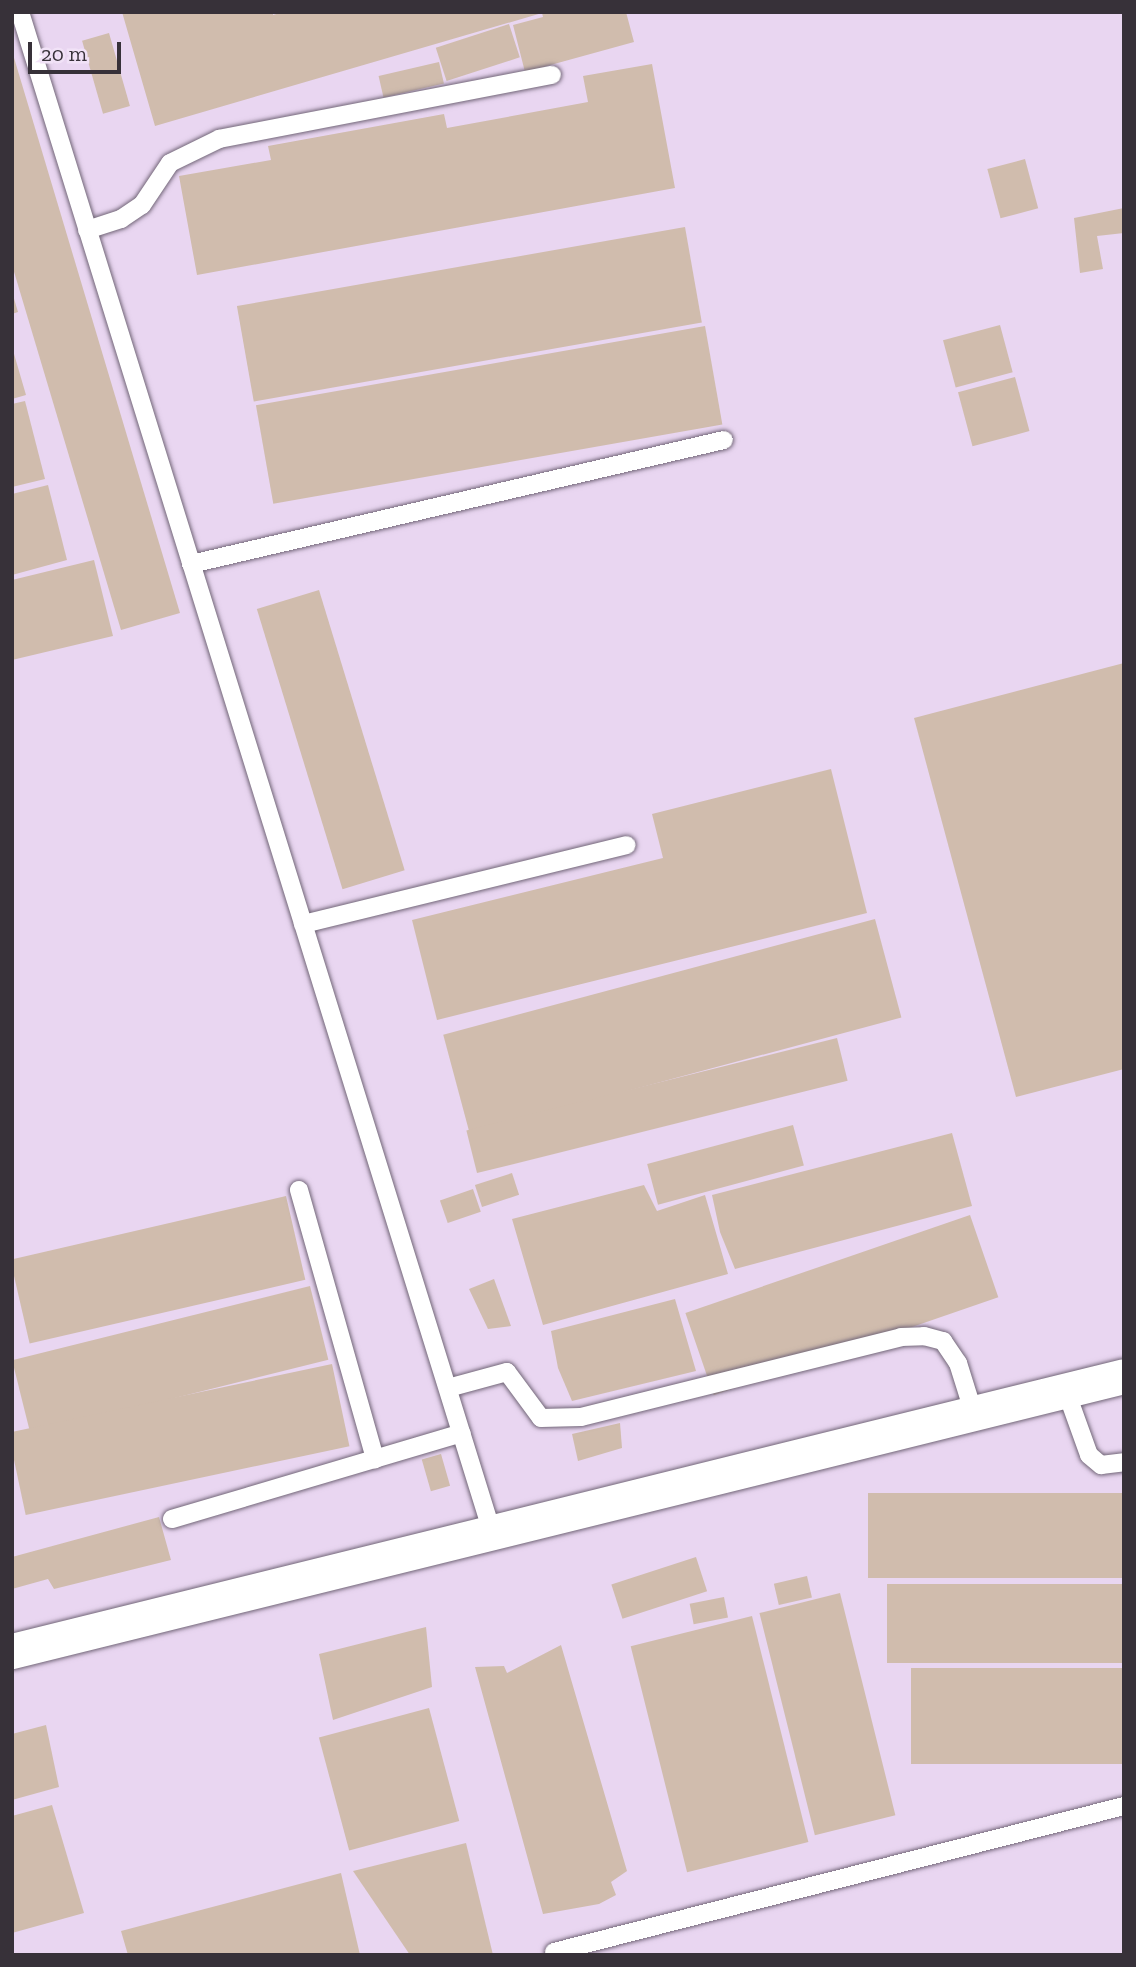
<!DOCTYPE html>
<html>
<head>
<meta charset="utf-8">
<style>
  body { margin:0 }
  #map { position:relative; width:1136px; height:1967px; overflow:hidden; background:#f1e2f7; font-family:"Zilla Slab",serif }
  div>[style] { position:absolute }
  .built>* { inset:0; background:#e9d6f1; transform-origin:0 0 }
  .building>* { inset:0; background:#d0bcad; transform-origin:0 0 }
  .roads { filter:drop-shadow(0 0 2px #726678) drop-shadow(0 0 2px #726678) }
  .service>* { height:18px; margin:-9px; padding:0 9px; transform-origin:9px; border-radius:9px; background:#fff }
  .minor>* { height:35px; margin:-17.5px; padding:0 17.5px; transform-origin:17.5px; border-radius:17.5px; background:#fff }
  span { translate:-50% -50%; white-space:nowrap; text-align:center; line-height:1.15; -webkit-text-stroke:7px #f1e2f7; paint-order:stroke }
  .frame { position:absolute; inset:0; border:14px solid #373139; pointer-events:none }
  .scale { position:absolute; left:28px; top:42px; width:93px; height:32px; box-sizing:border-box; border:4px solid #373139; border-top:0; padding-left:9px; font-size:21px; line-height:24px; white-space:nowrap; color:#373139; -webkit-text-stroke:5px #f1e2f7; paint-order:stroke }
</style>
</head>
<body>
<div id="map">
  <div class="built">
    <i style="left:12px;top:12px;width:1112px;height:1943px"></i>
  </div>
  <div class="building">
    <i style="clip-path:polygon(122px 12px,273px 12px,273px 15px,283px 12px,626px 12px,634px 42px,525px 72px,513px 25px,543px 17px,542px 13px,155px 126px)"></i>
    <i style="left:509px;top:24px;width:35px;height:77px;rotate:72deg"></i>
    <i style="left:109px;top:33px;width:76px;height:28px;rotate:74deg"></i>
    <i style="clip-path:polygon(12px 51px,180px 613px,121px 630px,12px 265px)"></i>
    <i style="left:439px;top:62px;width:22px;height:62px;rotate:77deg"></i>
    <i style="clip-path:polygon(652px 64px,675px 188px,197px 275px,179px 176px,271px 160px,268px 146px,444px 114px,447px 128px,588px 102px,583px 76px)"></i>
    <i style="left:1025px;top:159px;width:51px;height:39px;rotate:75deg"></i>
    <i style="clip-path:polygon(1124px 208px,1124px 233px,1097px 236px,1103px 269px,1080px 273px,1074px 218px)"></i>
    <i style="left:685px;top:227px;width:97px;height:455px;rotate:80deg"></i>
    <i style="clip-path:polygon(12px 292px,18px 312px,12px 314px)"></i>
    <i style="left:1000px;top:325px;width:49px;height:59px;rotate:75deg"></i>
    <i style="left:705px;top:326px;width:100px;height:456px;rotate:80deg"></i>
    <i style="clip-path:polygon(12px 347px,26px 395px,12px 399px)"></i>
    <i style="left:1015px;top:377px;width:56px;height:59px;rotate:75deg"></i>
    <i style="clip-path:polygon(25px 401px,45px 479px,12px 487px,12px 404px)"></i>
    <i style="clip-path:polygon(48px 485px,67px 560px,12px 575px,12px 494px)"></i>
    <i style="clip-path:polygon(94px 560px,113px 636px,12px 660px,12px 580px)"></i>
    <i style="left:319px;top:590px;width:293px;height:65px;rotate:73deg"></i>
    <i style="clip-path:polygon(1124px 663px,1124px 1069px,1016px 1097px,914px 718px)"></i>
    <i style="clip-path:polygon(831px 769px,867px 913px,437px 1020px,412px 920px,663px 858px,652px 814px)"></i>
    <i style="left:875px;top:919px;width:102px;height:447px;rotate:75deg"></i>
    <i style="left:837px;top:1038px;width:44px;height:382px;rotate:76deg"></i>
    <i style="left:793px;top:1125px;width:42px;height:151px;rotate:75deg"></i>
    <i style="clip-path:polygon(952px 1133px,972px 1206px,735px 1269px,720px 1232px,712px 1195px)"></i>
    <i style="left:512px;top:1173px;width:23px;height:39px;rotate:72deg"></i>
    <i style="clip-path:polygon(644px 1185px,657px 1211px,705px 1195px,728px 1274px,543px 1325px,512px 1219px)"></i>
    <i style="left:473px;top:1189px;width:24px;height:35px;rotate:71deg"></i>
    <i style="left:286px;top:1196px;width:86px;height:283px;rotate:77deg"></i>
    <i style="left:970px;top:1215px;width:87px;height:301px;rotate:71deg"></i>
    <i style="clip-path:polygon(494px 1279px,511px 1326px,488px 1329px,469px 1289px)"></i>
    <i style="left:310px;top:1286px;width:76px;height:307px;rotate:76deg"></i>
    <i style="clip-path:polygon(675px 1299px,696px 1371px,572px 1401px,558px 1368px,551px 1331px)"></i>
    <i style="left:332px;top:1364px;width:84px;height:331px;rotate:78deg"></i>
    <i style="clip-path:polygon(620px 1423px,622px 1448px,578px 1461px,572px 1434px)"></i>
    <i style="left:441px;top:1454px;width:33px;height:20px;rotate:74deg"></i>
    <i style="left:1124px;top:1493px;width:85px;height:256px;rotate:90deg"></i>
    <i style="clip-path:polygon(159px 1517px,171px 1560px,54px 1589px,48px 1579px,12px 1589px,12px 1557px)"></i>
    <i style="left:696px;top:1557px;width:36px;height:89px;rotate:72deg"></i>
    <i style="left:807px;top:1576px;width:22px;height:34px;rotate:77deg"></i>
    <i style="left:1124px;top:1584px;width:79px;height:237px;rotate:90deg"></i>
    <i style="left:840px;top:1593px;width:229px;height:83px;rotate:76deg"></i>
    <i style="left:724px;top:1597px;width:21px;height:35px;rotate:79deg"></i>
    <i style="left:752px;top:1616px;width:233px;height:125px;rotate:76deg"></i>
    <i style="clip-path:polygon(426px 1627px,432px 1687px,333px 1720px,319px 1654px)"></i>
    <i style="clip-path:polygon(561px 1645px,627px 1871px,611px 1882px,616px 1895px,599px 1904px,543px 1914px,475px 1667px,504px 1666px,507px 1673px)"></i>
    <i style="left:1124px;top:1668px;width:96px;height:213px;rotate:90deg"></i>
    <i style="left:429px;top:1708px;width:117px;height:114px;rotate:75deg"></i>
    <i style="clip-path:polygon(46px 1725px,59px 1787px,12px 1800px,12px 1734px)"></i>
    <i style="clip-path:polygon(52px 1805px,84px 1913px,12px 1933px,12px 1816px)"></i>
    <i style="clip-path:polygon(466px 1843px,493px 1955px,410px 1955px,353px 1871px)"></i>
    <i style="clip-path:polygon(341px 1873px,360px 1955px,128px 1955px,121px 1931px)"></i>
  </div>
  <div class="roads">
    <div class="service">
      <i style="left:20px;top:12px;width:1592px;rotate:72.75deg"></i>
      <i style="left:87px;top:230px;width:36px;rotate:-18deg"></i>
      <i style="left:121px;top:219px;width:25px;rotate:-34deg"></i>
      <i style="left:142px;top:205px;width:50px;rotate:-56.3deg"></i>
      <i style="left:170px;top:163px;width:55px;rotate:-26.1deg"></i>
      <i style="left:219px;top:139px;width:339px;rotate:-10.9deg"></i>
      <i style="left:191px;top:564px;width:547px;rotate:-13.1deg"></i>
      <i style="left:303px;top:924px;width:333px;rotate:-13.7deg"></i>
      <i style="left:299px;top:1190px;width:280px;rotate:74.2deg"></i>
      <i style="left:448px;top:1388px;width:61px;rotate:-15.2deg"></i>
      <i style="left:507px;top:1372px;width:57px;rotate:53.5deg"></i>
      <i style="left:541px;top:1418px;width:40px;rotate:-1.4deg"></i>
      <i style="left:581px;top:1417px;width:330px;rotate:-14deg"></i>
      <i style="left:901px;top:1337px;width:23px;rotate:-2deg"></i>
      <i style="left:924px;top:1336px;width:20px;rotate:15deg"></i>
      <i style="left:943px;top:1341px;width:27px;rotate:56deg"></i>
      <i style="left:958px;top:1363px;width:53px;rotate:72.6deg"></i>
      <i style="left:1066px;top:1391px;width:68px;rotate:70.2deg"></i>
      <i style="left:1089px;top:1455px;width:16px;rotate:40deg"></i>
      <i style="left:1101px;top:1465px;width:23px;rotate:-7deg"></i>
      <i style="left:172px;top:1519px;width:302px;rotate:-16.5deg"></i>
      <i style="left:554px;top:1952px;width:588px;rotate:-14.37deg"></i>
    </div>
    <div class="minor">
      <i style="left:12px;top:1651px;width:1145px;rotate:-13.89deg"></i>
    </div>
  </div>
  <div class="frame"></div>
  <div class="scale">20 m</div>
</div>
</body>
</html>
